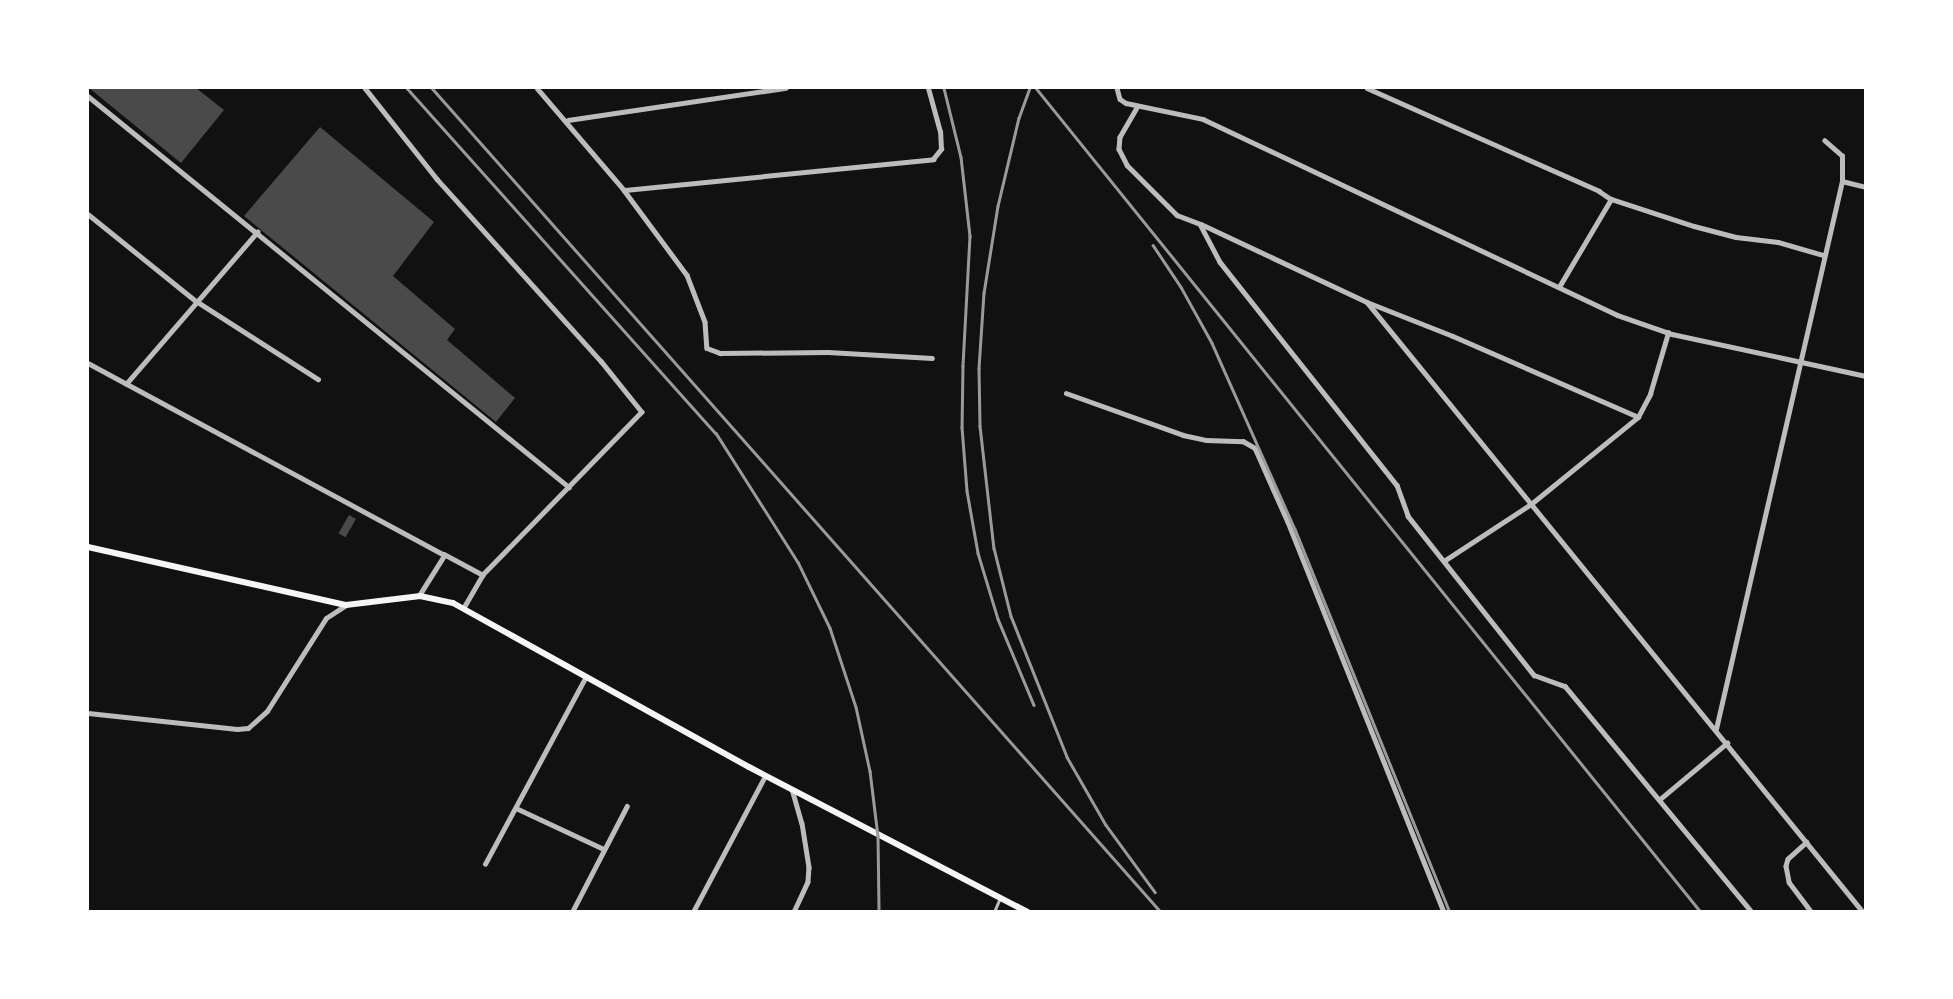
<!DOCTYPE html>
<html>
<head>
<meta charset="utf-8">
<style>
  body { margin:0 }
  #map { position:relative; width:1953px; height:999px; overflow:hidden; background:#111; font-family:Montserrat,sans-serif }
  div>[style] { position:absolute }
  .building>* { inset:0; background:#4a4a4a; transform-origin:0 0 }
  .service>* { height:2.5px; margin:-1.25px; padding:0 1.25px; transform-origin:1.25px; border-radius:1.25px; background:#bcbcbc }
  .minor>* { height:4.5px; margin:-2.25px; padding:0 2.25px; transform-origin:2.25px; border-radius:2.25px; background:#bcbcbc }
  .tertiary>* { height:5px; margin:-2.5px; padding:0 2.5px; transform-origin:2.5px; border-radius:2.5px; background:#bcbcbc }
  .secondary>* { height:6px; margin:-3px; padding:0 3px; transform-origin:3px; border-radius:3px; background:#f5f5f5 }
  .rail>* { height:2.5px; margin:-1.25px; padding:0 1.25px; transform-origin:1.25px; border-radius:1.25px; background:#9a9a9a }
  span { translate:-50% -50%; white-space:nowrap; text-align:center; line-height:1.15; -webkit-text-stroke:6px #fff; paint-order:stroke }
  .frame { position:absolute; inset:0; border:89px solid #fff; pointer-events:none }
</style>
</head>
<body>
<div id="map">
  <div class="building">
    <i style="clip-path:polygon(89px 88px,196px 88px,224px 110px,181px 163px)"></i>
    <i style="clip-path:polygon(320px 127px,434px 222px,393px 276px,455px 329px,447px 340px,515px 398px,496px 422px,244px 216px)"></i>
    <i style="left:349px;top:515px;width:8px;height:21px;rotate:30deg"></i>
  </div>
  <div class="service">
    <i style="left:994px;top:912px;width:15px;rotate:-67deg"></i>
  </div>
  <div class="minor">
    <i style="left:365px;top:88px;width:116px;rotate:51.6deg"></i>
    <i style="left:437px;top:179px;width:245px;rotate:48deg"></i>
    <i style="left:601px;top:361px;width:65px;rotate:51.2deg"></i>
    <i style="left:642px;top:412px;width:228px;rotate:134.3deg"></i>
    <i style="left:483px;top:575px;width:38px;rotate:120deg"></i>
    <i style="left:537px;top:88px;width:134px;rotate:49.5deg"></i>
    <i style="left:624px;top:190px;width:106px;rotate:53.5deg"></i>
    <i style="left:687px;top:275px;width:50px;rotate:69deg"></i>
    <i style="left:705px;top:322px;width:26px;rotate:86deg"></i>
    <i style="left:707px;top:348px;width:14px;rotate:21deg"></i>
    <i style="left:720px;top:353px;width:108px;rotate:-0.5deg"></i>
    <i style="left:828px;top:352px;width:104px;rotate:3.3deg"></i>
    <i style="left:1117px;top:88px;width:11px;rotate:75deg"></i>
    <i style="left:1120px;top:99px;width:7px;rotate:34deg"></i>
    <i style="left:1126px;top:103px;width:79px;rotate:11.7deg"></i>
    <i style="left:1203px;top:119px;width:458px;rotate:25.3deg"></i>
    <i style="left:1617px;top:315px;width:58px;rotate:19.1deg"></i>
    <i style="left:1672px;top:334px;width:198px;rotate:12.2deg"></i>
    <i style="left:1367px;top:88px;width:254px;rotate:23.9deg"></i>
    <i style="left:1599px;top:191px;width:14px;rotate:34deg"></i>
    <i style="left:1611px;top:199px;width:87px;rotate:18deg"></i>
    <i style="left:1694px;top:226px;width:43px;rotate:14.7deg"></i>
    <i style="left:1736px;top:237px;width:42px;rotate:6.8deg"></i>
    <i style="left:1778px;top:242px;width:47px;rotate:16.1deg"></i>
    <i style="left:88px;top:96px;width:620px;rotate:39.11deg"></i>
    <i style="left:1138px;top:106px;width:36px;rotate:120deg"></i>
    <i style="left:1120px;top:137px;width:12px;rotate:95deg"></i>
    <i style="left:1119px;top:149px;width:18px;rotate:63deg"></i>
    <i style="left:1127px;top:165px;width:71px;rotate:45deg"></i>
    <i style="left:1177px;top:215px;width:25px;rotate:21deg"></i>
    <i style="left:1200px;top:224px;width:43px;rotate:62.2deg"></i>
    <i style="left:1220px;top:262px;width:285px;rotate:51.6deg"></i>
    <i style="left:1397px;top:485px;width:33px;rotate:70deg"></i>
    <i style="left:1408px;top:516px;width:203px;rotate:51.6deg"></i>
    <i style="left:1534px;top:675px;width:33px;rotate:20deg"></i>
    <i style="left:1565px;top:686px;width:293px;rotate:50.4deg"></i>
    <i style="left:568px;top:120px;width:220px;rotate:-8.4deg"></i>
    <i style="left:1842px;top:181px;width:25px;rotate:14deg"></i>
    <i style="left:625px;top:190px;width:310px;rotate:-5.7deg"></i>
    <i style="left:933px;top:159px;width:13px;rotate:-51deg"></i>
    <i style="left:941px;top:149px;width:17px;rotate:-93deg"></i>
    <i style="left:940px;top:132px;width:46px;rotate:-105.3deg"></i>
    <i style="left:88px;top:214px;width:139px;rotate:38.9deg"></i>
    <i style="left:196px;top:301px;width:145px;rotate:32.6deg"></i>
    <i style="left:1201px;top:224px;width:183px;rotate:25.2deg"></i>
    <i style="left:1367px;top:302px;width:92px;rotate:21.6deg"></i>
    <i style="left:1453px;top:336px;width:202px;rotate:23.6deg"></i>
    <i style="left:1559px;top:287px;width:102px;rotate:-59.4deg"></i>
    <i style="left:1367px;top:302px;width:786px;rotate:50.88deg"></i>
    <i style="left:88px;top:363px;width:405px;rotate:28.3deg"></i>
    <i style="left:445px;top:555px;width:47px;rotate:122deg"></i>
    <i style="left:126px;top:384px;width:201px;rotate:-49.2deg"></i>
    <i style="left:1066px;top:393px;width:124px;rotate:19.7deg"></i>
    <i style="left:1183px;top:435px;width:24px;rotate:12deg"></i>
    <i style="left:1206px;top:440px;width:37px;rotate:2deg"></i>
    <i style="left:1243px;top:441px;width:14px;rotate:30deg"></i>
    <i style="left:1255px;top:448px;width:81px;rotate:66deg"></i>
    <i style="left:1288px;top:522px;width:420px;rotate:68.2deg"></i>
    <i style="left:444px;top:554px;width:44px;rotate:28.3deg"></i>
    <i style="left:1444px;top:561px;width:104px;rotate:-33.2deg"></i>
    <i style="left:1531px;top:504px;width:138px;rotate:-39.1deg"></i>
    <i style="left:1638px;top:417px;width:26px;rotate:-62deg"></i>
    <i style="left:1650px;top:394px;width:64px;rotate:-73.6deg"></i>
    <i style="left:1716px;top:729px;width:562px;rotate:-77.05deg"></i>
    <i style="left:1842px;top:181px;width:25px;rotate:-90deg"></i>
    <i style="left:1842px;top:156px;width:23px;rotate:-139deg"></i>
    <i style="left:792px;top:789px;width:35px;rotate:74deg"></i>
    <i style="left:802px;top:823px;width:45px;rotate:81deg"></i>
    <i style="left:809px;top:867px;width:15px;rotate:94deg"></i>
    <i style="left:808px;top:882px;width:33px;rotate:115deg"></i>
    <i style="left:1659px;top:800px;width:89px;rotate:-40deg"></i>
    <i style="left:516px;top:808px;width:97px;rotate:25deg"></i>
    <i style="left:1807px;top:842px;width:25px;rotate:138deg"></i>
    <i style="left:1788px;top:859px;width:7px;rotate:106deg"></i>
    <i style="left:1786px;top:866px;width:16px;rotate:79deg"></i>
    <i style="left:1789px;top:882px;width:38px;rotate:53deg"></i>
    <i style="left:485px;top:864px;width:211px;rotate:-61.7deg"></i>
    <i style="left:572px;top:912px;width:119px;rotate:-62.6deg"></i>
    <i style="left:693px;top:912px;width:154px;rotate:-62.1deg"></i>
  </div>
  <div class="tertiary">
    <i style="left:88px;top:713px;width:150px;rotate:6.1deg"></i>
    <i style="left:237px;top:729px;width:11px;rotate:-5deg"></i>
    <i style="left:248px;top:728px;width:25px;rotate:-42deg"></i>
    <i style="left:267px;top:711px;width:110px;rotate:-57.6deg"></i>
    <i style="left:326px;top:618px;width:24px;rotate:-33deg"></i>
  </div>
  <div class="secondary">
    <i style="left:88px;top:547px;width:264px;rotate:12.7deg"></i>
    <i style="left:346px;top:605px;width:75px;rotate:-6.9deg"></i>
    <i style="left:420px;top:596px;width:34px;rotate:12deg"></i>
    <i style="left:453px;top:603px;width:338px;rotate:29deg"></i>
    <i style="left:749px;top:767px;width:314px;rotate:27.5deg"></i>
  </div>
  <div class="rail">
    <i style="left:407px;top:88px;width:463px;rotate:48.2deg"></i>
    <i style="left:716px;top:433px;width:153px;rotate:57.6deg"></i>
    <i style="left:798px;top:562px;width:73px;rotate:64.1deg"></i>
    <i style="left:830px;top:628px;width:83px;rotate:71.8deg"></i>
    <i style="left:856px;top:707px;width:66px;rotate:77.7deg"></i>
    <i style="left:870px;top:771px;width:65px;rotate:83deg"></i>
    <i style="left:878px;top:836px;width:76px;rotate:89.2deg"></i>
    <i style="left:432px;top:88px;width:1100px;rotate:48.5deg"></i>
    <i style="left:944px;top:88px;width:71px;rotate:76.2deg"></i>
    <i style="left:961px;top:157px;width:80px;rotate:83.5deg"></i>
    <i style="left:970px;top:236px;width:130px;rotate:93.1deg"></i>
    <i style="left:963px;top:366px;width:61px;rotate:90.9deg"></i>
    <i style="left:962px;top:427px;width:64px;rotate:85.5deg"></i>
    <i style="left:967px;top:491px;width:63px;rotate:79.9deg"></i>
    <i style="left:978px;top:553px;width:69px;rotate:73.1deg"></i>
    <i style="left:998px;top:619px;width:93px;rotate:67.3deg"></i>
    <i style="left:1030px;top:88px;width:32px;rotate:110deg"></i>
    <i style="left:1019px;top:118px;width:90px;rotate:103.4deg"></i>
    <i style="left:998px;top:206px;width:88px;rotate:99.1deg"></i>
    <i style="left:984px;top:293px;width:75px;rotate:93.8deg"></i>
    <i style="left:979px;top:368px;width:58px;rotate:89deg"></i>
    <i style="left:980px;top:426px;width:123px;rotate:83.5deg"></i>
    <i style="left:994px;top:548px;width:70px;rotate:76deg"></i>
    <i style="left:1011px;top:616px;width:152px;rotate:68.3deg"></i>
    <i style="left:1067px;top:757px;width:78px;rotate:60.2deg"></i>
    <i style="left:1106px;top:825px;width:83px;rotate:53.8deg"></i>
    <i style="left:1036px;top:88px;width:1059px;rotate:51.1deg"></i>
    <i style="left:1153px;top:245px;width:50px;rotate:56.3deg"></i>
    <i style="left:1181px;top:287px;width:64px;rotate:61deg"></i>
    <i style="left:1212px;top:343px;width:204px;rotate:66deg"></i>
    <i style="left:1295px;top:529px;width:413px;rotate:68deg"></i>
  </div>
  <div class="frame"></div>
</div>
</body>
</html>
